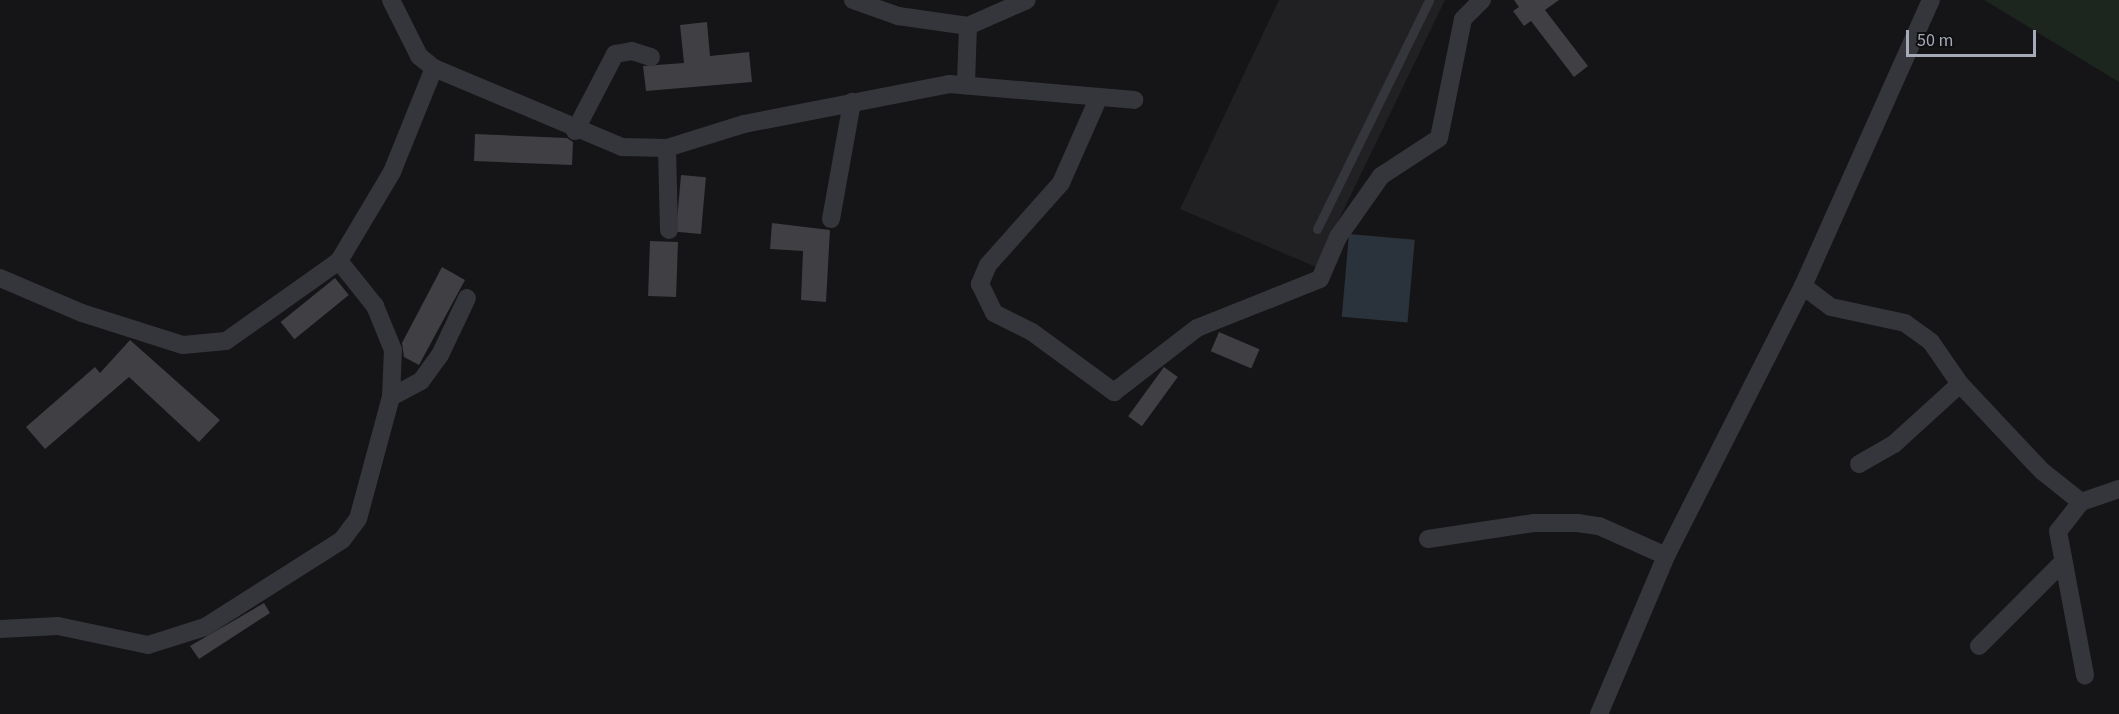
<!DOCTYPE html>
<html>
<head>
<meta charset="utf-8">
<style>
  body { margin:0 }
  #map { position:relative; width:2119px; height:714px; overflow:hidden; background:#151517; font-family:"Source Sans 3",sans-serif }
  div>[style] { position:absolute }
  .built>* { inset:0; background:#212124 }
  .green>* { inset:0; background:#1c251e }
  .water>* { inset:0; background:#2a323b; transform-origin:0 0 }
  .building>* { inset:0; background:#3f3f44; transform-origin:0 0 }
  .service>* { height:9px; margin:-4.5px; padding:0 4.5px; transform-origin:4.5px; border-radius:4.5px; background:#35363c }
  .minor>* { height:18px; margin:-9px; padding:0 9px; transform-origin:9px; border-radius:9px; background:#35363c }
  span { translate:-50% -50%; white-space:nowrap; text-align:center; line-height:1.15; -webkit-text-stroke:5px #101012; paint-order:stroke }
  .scale { position:absolute; left:1906px; top:30px; width:130px; height:27px; box-sizing:border-box; border:3px solid #a6aab8; border-top:0; padding-left:8px; font-size:18px; line-height:21px; white-space:nowrap; color:#a6aab8; -webkit-text-stroke:4px #101012; paint-order:stroke }
</style>
</head>
<body>
<div id="map">
  <div class="built">
    <i style="clip-path:polygon(1279px 0,1445px 0,1316px 267px,1180px 209px)"></i>
  </div>
  <div class="green">
    <i style="clip-path:polygon(1984px 0,2119px 0,2119px 82px)"></i>
  </div>
  <div class="water">
    <i style="left:1349px;top:234px;width:66px;height:83px;rotate:5deg"></i>
  </div>
  <div class="building">
    <i style="clip-path:polygon(1514px 0,1559px 0,1545px 10px,1588px 66px,1574px 77px,1531px 21px,1524px 26px,1513px 11px,1519px 7px)"></i>
    <i style="clip-path:polygon(707px 22px,710px 56px,749px 52px,752px 82px,646px 91px,643px 66px,684px 63px,680px 25px)"></i>
    <i style="clip-path:polygon(475px 134px,567px 138px,573px 142px,572px 165px,474px 161px)"></i>
    <i style="left:681px;top:175px;width:25px;height:57px;rotate:5deg"></i>
    <i style="clip-path:polygon(772px 223px,830px 230px,826px 302px,801px 300px,803px 251px,770px 249px)"></i>
    <i style="left:650px;top:241px;width:28px;height:55px;rotate:2deg"></i>
    <i style="clip-path:polygon(442px 267px,465px 280px,419px 365px,404px 357px,402px 343px)"></i>
    <i style="left:335px;top:278px;width:22px;height:70px;rotate:51deg"></i>
    <i style="left:1219px;top:332px;width:44px;height:21px;rotate:23deg"></i>
    <i style="clip-path:polygon(130px 340px,220px 420px,199px 442px,129px 377px,45px 449px,26px 427px,95px 367px,100px 373px)"></i>
    <i style="left:1164px;top:367px;width:17px;height:61px;rotate:36deg"></i>
    <i style="clip-path:polygon(264px 603px,270px 613px,199px 659px,190px 646px)"></i>
  </div>
  <div class="service">
    <i style="left:1317px;top:229px;width:255px;rotate:-63.9deg"></i>
  </div>
  <div class="minor">
    <i style="left:391px;top:0;width:63px;rotate:63.4deg"></i>
    <i style="left:419px;top:56px;width:19px;rotate:39deg"></i>
    <i style="left:434px;top:68px;width:204px;rotate:22.8deg"></i>
    <i style="left:622px;top:147px;width:45px;rotate:1.3deg"></i>
    <i style="left:667px;top:148px;width:81px;rotate:-17.3deg"></i>
    <i style="left:744px;top:124px;width:209px;rotate:-11deg"></i>
    <i style="left:949px;top:84px;width:186px;rotate:4.9deg"></i>
    <i style="left:853px;top:0;width:48px;rotate:19.6deg"></i>
    <i style="left:898px;top:16px;width:71px;rotate:8.1deg"></i>
    <i style="left:966px;top:83px;width:57px;rotate:-88deg"></i>
    <i style="left:968px;top:26px;width:64px;rotate:-23.8deg"></i>
    <i style="left:1098px;top:99px;width:92px;rotate:113.8deg"></i>
    <i style="left:1061px;top:183px;width:110px;rotate:131.7deg"></i>
    <i style="left:988px;top:265px;width:21px;rotate:113deg"></i>
    <i style="left:980px;top:284px;width:32px;rotate:64deg"></i>
    <i style="left:994px;top:313px;width:42px;rotate:26.6deg"></i>
    <i style="left:1032px;top:332px;width:102px;rotate:36.2deg"></i>
    <i style="left:1114px;top:392px;width:105px;rotate:-37.6deg"></i>
    <i style="left:1197px;top:328px;width:132px;rotate:-21.7deg"></i>
    <i style="left:1320px;top:279px;width:46px;rotate:-66.8deg"></i>
    <i style="left:1338px;top:237px;width:75px;rotate:-54.8deg"></i>
    <i style="left:1381px;top:176px;width:69px;rotate:-33.2deg"></i>
    <i style="left:1439px;top:138px;width:121px;rotate:-78.6deg"></i>
    <i style="left:1463px;top:19px;width:27px;rotate:-45deg"></i>
    <i style="left:575px;top:131px;width:87px;rotate:-62.5deg"></i>
    <i style="left:615px;top:54px;width:17px;rotate:-10deg"></i>
    <i style="left:632px;top:51px;width:20px;rotate:18deg"></i>
    <i style="left:667px;top:148px;width:82px;rotate:88.6deg"></i>
    <i style="left:831px;top:219px;width:119px;rotate:-79.8deg"></i>
    <i style="left:0;top:278px;width:89px;rotate:23.1deg"></i>
    <i style="left:82px;top:313px;width:106px;rotate:17.6deg"></i>
    <i style="left:183px;top:345px;width:43px;rotate:-5.3deg"></i>
    <i style="left:226px;top:341px;width:138px;rotate:-35.3deg"></i>
    <i style="left:339px;top:261px;width:104px;rotate:-59.2deg"></i>
    <i style="left:392px;top:172px;width:112px;rotate:-68deg"></i>
    <i style="left:1803px;top:286px;width:35px;rotate:37deg"></i>
    <i style="left:1831px;top:307px;width:76px;rotate:12.2deg"></i>
    <i style="left:1905px;top:323px;width:32px;rotate:36deg"></i>
    <i style="left:1931px;top:342px;width:51px;rotate:55.4deg"></i>
    <i style="left:1960px;top:384px;width:120px;rotate:46.7deg"></i>
    <i style="left:2042px;top:471px;width:50px;rotate:38.5deg"></i>
    <i style="left:2081px;top:502px;width:40px;rotate:-18.9deg"></i>
    <i style="left:391px;top:397px;width:34px;rotate:-28deg"></i>
    <i style="left:421px;top:381px;width:32px;rotate:-54deg"></i>
    <i style="left:440px;top:355px;width:63px;rotate:-64.7deg"></i>
    <i style="left:1859px;top:464px;width:40px;rotate:-29.7deg"></i>
    <i style="left:1894px;top:444px;width:89px;rotate:-42.3deg"></i>
    <i style="left:2081px;top:502px;width:37px;rotate:128deg"></i>
    <i style="left:2058px;top:531px;width:147px;rotate:79.4deg"></i>
    <i style="left:1428px;top:539px;width:107px;rotate:-8.6deg"></i>
    <i style="left:1534px;top:523px;width:43px"></i>
    <i style="left:1577px;top:523px;width:22px;rotate:8deg"></i>
    <i style="left:1599px;top:526px;width:73px;rotate:24.1deg"></i>
    <i style="left:0;top:629px;width:58px;rotate:-3deg"></i>
    <i style="left:58px;top:626px;width:92px;rotate:11.9deg"></i>
    <i style="left:148px;top:645px;width:60px;rotate:-17.5deg"></i>
    <i style="left:205px;top:627px;width:162px;rotate:-32.4deg"></i>
    <i style="left:342px;top:540px;width:26px;rotate:-53deg"></i>
    <i style="left:358px;top:519px;width:126px;rotate:-74.9deg"></i>
    <i style="left:391px;top:397px;width:47px;rotate:-87.6deg"></i>
    <i style="left:393px;top:350px;width:48px;rotate:-112.2deg"></i>
    <i style="left:375px;top:306px;width:58px;rotate:-128.7deg"></i>
    <i style="left:1979px;top:646px;width:115px;rotate:-45deg"></i>
    <i style="left:1599px;top:714px;width:172px;rotate:-67deg"></i>
    <i style="left:1666px;top:556px;width:303px;rotate:-63.1deg"></i>
    <i style="left:1803px;top:286px;width:313px;rotate:-65.9deg"></i>
  </div>
  <div class="scale">50 m</div>
</div>
</body>
</html>
